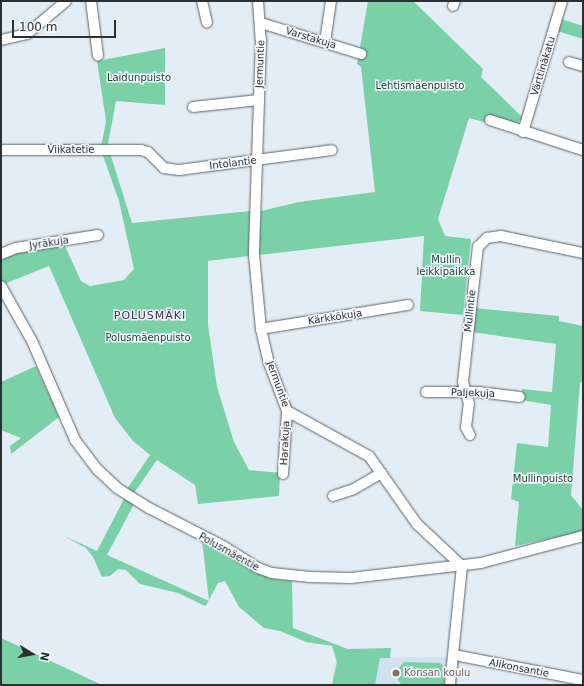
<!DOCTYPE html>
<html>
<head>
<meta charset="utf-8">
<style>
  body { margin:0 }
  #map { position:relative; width:584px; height:686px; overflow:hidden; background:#e3edf5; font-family:"DejaVu Sans",sans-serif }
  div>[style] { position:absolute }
  .built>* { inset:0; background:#d1e1ee }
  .green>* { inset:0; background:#7bd1a7 }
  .roads { filter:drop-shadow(0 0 1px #5b636a) drop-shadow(0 0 1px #5b636a) }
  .minor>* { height:10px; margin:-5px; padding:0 5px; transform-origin:5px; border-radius:5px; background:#fff }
  .dots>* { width:11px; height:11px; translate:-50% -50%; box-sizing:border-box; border:2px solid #f4faff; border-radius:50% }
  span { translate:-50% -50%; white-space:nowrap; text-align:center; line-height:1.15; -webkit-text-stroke:3px #f4faff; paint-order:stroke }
  .street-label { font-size:10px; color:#2d3033 }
  .park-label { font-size:10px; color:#1b4230 }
  .education-label { font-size:10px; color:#785e54 }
  .left { translate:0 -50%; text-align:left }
  .neighbourhood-label { font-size:11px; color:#44235c; letter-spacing:1px }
  .frame { position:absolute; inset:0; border:2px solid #2d3033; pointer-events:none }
  .north { position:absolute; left:12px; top:634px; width:40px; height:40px; -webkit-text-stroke:3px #f4faff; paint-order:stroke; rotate:101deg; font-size:11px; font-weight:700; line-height:16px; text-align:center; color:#2d3033 }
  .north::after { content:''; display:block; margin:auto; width:14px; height:18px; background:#2d3033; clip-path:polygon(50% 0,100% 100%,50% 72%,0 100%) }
  .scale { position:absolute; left:12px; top:20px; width:104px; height:18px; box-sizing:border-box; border:2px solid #2d3033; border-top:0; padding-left:5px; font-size:12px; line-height:14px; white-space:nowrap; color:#2d3033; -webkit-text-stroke:3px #f4faff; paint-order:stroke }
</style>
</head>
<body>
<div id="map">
  <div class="built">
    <i style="clip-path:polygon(336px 656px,347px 658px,444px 657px,461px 660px,456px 685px,332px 685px)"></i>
  </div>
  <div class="green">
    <i style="clip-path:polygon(368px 1px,413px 1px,483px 69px,481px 77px,523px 118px,514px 125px,491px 124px,469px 118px,438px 219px,445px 236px,471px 239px,463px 315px,420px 311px,424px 236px,259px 255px,261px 211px,299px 202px,375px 192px,361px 67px,357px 64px)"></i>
    <i style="clip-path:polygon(561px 19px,583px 26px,583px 39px,557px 31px)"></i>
    <i style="clip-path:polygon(165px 48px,165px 105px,116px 101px,108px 144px,101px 147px,106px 121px,97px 61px)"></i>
    <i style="clip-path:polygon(102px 153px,110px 153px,132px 223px,250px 211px,249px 256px,208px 261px,208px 325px,217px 387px,234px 442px,249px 470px,280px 473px,279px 496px,198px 504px,195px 485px,157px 460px,134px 493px,127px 489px,150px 455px,133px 441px,115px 418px,49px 266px,4px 284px,1px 281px,1px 260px,18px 253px,64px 244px,81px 281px,90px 286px,124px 280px,134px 269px,119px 201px)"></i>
    <i style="clip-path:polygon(474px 308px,559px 316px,559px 321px,583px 326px,583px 380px,580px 383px,571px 495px,583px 510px,583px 532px,515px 546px,519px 502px,511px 499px,517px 443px,548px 447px,551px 405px,521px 400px,522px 389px,552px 392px,556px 344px,472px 332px)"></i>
    <i style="clip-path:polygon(36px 366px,59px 417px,11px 454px,10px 446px,21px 438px,1px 430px,1px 382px)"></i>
    <i style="clip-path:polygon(124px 499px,134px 504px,107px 555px,209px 601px,202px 540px,258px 572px,273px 579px,292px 581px,293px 628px,348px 649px,391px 648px,390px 658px,380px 658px,375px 685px,332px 685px,337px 662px,332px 646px,306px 642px,280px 631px,264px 628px,239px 607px,225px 581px,218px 583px,207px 604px,205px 606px,178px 593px,140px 584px,126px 570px,118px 569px,110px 576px,102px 577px,93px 557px,86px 548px,62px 535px,97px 551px)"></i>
    <i style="clip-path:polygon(1px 638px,25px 649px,102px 685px,1px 685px)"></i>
    <i style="clip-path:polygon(404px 662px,440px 663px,446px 668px,444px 684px,402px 685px,398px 680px,398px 669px)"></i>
  </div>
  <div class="roads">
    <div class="minor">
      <i style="left:91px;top:1px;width:55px;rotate:82.7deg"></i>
      <i style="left:202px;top:1px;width:22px;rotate:77deg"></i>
      <i style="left:258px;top:1px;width:39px;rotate:86deg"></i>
      <i style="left:261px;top:40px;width:215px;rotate:91.9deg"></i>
      <i style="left:254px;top:255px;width:74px;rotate:84.6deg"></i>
      <i style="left:261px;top:329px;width:35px;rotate:77deg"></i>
      <i style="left:269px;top:363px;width:51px;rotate:69.4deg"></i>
      <i style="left:287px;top:411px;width:94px;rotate:28.8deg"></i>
      <i style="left:369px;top:456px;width:83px;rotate:54.8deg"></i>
      <i style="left:417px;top:524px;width:62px;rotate:43deg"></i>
      <i style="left:462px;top:566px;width:120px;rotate:95.8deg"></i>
      <i style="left:453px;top:6px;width:5px;rotate:-68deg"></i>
      <i style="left:261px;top:23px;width:105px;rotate:17.2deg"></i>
      <i style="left:1px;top:40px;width:27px;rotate:-13deg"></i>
      <i style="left:27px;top:34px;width:51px;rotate:-40.2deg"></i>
      <i style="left:325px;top:42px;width:41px;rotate:-81.7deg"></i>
      <i style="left:569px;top:62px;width:15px;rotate:16deg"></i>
      <i style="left:193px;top:107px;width:66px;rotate:-6.1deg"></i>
      <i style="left:490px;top:120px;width:98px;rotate:17.9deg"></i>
      <i style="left:523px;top:132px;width:137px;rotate:-73.4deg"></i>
      <i style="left:1px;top:150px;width:140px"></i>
      <i style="left:141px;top:150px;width:7px;rotate:16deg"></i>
      <i style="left:148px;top:152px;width:23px;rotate:45deg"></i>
      <i style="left:164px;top:168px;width:15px;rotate:8deg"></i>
      <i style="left:179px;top:170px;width:154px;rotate:-7.4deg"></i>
      <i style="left:1px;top:254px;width:16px;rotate:-22deg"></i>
      <i style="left:16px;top:248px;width:83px;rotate:-9deg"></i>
      <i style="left:1px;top:286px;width:63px;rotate:60.6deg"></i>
      <i style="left:32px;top:341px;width:108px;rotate:66.5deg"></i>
      <i style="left:75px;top:440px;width:38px;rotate:53deg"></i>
      <i style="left:98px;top:470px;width:26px;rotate:43deg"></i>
      <i style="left:117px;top:488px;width:38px;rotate:32deg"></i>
      <i style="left:149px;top:508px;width:83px;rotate:27.2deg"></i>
      <i style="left:223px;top:546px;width:41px;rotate:32.2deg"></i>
      <i style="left:258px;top:568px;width:15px;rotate:20deg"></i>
      <i style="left:272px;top:573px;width:38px;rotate:6deg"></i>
      <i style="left:310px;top:577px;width:41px;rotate:1.4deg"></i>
      <i style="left:351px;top:578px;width:131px;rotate:-6.6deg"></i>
      <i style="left:481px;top:563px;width:106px;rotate:-14.8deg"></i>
      <i style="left:261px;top:329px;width:149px;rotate:-9.3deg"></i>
      <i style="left:426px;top:392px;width:53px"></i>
      <i style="left:479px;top:392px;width:41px;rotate:7deg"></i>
      <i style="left:470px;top:435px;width:9px;rotate:-117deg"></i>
      <i style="left:466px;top:427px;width:23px;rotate:-83deg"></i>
      <i style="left:469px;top:404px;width:23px;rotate:-105deg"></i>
      <i style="left:463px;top:382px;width:136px;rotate:-83.7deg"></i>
      <i style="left:478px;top:247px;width:13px;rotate:-45deg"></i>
      <i style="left:487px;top:238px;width:14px;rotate:-8deg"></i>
      <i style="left:501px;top:236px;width:84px;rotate:11.7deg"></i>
      <i style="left:283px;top:474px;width:63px;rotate:-86.4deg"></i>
      <i style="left:333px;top:496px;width:20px;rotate:-18deg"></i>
      <i style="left:352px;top:490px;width:34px;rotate:-30deg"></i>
      <i style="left:455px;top:655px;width:130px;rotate:11.1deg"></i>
    </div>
  </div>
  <div class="dots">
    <i style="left:396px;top:673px;background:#8d6e63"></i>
  </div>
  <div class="street-label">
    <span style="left:311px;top:38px;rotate:17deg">Varstakuja</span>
    <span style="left:260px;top:64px;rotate:-88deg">Jermuntie</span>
    <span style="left:543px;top:66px;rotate:-73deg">Värttinäkatu</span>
    <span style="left:71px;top:150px">Viikatetie</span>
    <span style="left:233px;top:163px;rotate:-7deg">Intolantie</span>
    <span style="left:49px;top:243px;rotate:-9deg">Jyräkuja</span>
    <span style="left:470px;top:311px;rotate:-84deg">Mullintie</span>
    <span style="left:335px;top:317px;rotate:-9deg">Kärkkökuja</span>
    <span style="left:278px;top:384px;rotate:70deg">Jermuntie</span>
    <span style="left:473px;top:393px;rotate:2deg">Paljekuja</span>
    <span style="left:285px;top:443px;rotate:-87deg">Harakuja</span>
    <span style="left:229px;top:552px;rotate:29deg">Polusmäentie</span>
    <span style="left:519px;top:668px;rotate:11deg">Alikonsantie</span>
  </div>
  <div class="park-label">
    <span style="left:139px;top:78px">Laidunpuisto</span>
    <span style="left:420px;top:86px">Lehtismäenpuisto</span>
    <span style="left:446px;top:265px">Mullin<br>leikkipaikka</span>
    <span style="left:148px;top:338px">Polusmäenpuisto</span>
    <span style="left:543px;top:479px">Mullinpuisto</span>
  </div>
  <div class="education-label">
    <span class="left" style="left:404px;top:673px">Konsan koulu</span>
  </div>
  <div class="neighbourhood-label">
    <span style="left:150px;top:316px">POLUSMÄKI</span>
  </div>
  <div class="frame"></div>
  <div class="north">N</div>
  <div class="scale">100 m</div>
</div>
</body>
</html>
